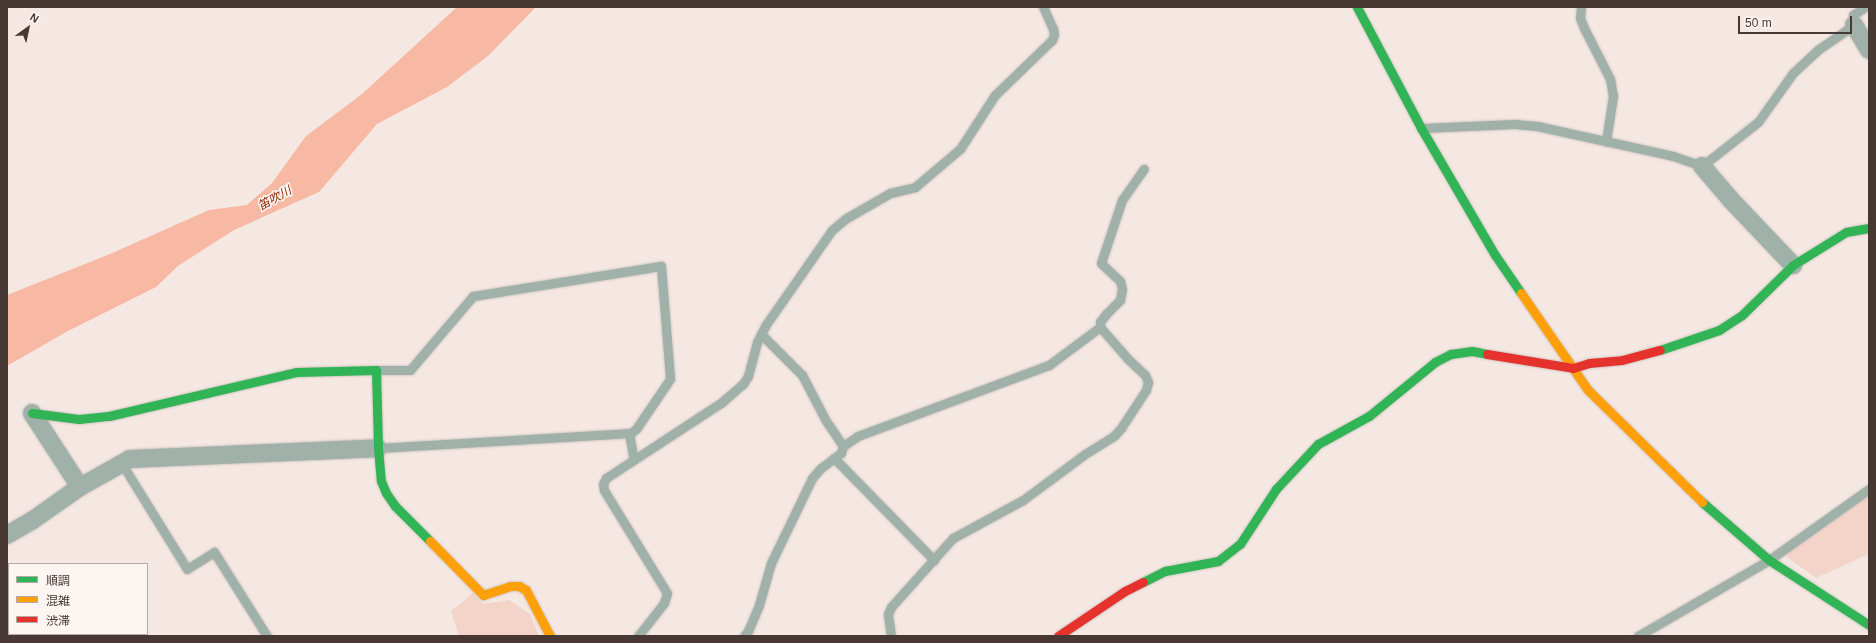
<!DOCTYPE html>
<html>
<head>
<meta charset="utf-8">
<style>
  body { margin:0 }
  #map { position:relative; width:1876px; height:643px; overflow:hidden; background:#f5e8e3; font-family:Arial,"Noto Sans JP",sans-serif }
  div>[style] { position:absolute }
  .green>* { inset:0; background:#f4d3c8 }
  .water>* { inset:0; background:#f7b9a3 }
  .roads { filter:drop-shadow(0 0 1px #d1c6c1) drop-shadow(0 0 1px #d1c6c1) }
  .lane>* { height:9px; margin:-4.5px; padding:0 4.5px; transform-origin:4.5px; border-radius:4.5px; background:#9fb1a8 }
  .street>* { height:18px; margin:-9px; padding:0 9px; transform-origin:9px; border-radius:9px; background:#9fb1a8 }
  .fast>* { height:9px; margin:-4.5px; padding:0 4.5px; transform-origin:4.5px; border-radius:4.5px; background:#30b455 }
  .slow>* { height:9px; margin:-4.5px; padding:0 4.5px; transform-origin:4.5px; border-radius:4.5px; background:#ff9f0a }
  .jam>* { height:9px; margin:-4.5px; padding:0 4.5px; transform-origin:4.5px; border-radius:4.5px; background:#e5322d }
  span { translate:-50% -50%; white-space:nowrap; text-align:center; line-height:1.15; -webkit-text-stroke:3px #fdf5f2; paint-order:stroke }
  .water-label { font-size:12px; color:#8a2a00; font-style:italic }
  .frame { position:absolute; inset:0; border:8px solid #473833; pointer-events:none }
  .legend { position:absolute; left:8px; top:563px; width:140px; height:72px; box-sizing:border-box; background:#fdf5f2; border:1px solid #b4a9a6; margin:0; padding:5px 7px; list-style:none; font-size:12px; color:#473833 }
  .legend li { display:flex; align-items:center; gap:8px; height:20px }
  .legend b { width:20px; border:1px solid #b4a9a6 }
  .north { position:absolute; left:8px; top:8px; width:40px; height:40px; -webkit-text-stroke:3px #fdf5f2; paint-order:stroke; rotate:33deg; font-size:11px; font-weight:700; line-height:16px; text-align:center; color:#473833 }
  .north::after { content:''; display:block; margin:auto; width:14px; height:18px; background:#473833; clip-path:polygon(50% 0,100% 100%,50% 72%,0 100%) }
  .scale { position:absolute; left:1738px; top:16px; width:114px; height:18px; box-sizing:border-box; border:2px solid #473833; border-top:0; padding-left:5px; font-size:12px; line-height:14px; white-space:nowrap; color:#473833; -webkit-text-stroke:3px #fdf5f2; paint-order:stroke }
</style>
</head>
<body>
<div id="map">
  <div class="green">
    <i style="clip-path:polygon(1869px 495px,1869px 554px,1816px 578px,1784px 555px)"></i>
    <i style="clip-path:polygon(473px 593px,483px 604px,509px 600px,530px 614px,539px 636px,459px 636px,451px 611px)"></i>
  </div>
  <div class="water">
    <i style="clip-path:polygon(457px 7px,536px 7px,488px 56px,447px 87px,377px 124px,319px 192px,234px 230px,178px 266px,156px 287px,68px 331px,7px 366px,7px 295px,110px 254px,209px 210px,247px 205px,272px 183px,306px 136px,362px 94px)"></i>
  </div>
  <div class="roads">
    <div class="lane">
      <i style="left:1581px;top:7px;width:11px;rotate:95deg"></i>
      <i style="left:1580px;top:18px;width:11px;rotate:68deg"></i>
      <i style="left:1584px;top:28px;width:57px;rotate:63deg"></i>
      <i style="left:1610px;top:79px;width:17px;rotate:80deg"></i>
      <i style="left:1613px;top:96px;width:46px;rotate:98.8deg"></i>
      <i style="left:1422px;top:128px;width:93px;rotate:-2.5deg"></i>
      <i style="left:1515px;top:124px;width:22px;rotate:5deg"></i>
      <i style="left:1537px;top:126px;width:139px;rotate:12.4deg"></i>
      <i style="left:1673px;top:156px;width:31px;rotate:19deg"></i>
      <i style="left:1702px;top:166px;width:71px;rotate:-38.2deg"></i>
      <i style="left:1758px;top:122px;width:60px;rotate:-54.5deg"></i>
      <i style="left:1793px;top:73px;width:35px;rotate:-43deg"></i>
      <i style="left:1819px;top:49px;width:42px;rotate:-34.4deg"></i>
      <i style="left:1854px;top:25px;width:10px;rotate:-96deg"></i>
      <i style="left:1853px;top:15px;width:14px;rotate:-34deg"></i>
      <i style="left:376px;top:370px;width:34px"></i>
      <i style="left:410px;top:370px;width:97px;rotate:-49.6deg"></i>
      <i style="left:473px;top:296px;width:190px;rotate:-9.1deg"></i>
      <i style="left:661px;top:266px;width:113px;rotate:85.4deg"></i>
      <i style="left:670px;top:379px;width:60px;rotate:124.2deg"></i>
      <i style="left:636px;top:429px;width:6px;rotate:141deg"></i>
      <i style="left:631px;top:433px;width:253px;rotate:176.6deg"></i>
      <i style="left:629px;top:433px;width:27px;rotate:80deg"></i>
      <i style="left:843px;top:446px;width:18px;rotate:-34deg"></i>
      <i style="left:858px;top:436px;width:204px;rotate:-20.4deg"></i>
      <i style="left:1049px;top:365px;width:64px;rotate:-36.7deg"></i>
      <i style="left:834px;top:458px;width:143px;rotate:45.6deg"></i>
      <i style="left:122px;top:464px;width:123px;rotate:58.2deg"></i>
      <i style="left:187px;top:569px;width:32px;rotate:-32deg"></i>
      <i style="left:214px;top:552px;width:99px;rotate:57.8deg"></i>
      <i style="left:638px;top:636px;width:42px;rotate:-51.8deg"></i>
      <i style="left:664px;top:603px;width:10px;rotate:-73deg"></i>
      <i style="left:667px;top:593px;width:121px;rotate:-121.5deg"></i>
      <i style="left:604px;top:490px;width:6px;rotate:-99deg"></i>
      <i style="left:603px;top:484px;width:7px;rotate:-63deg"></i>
      <i style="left:606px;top:478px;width:139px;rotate:-33.2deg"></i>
      <i style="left:722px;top:402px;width:28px;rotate:-41deg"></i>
      <i style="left:743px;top:384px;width:9px;rotate:-58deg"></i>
      <i style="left:748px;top:376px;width:35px;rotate:-75deg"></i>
      <i style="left:757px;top:342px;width:18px;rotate:-63deg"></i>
      <i style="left:765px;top:326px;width:117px;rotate:-55.1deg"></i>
      <i style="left:832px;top:230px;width:17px;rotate:-40deg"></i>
      <i style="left:845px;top:219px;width:52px;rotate:-30deg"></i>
      <i style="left:890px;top:193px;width:26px;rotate:-13deg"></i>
      <i style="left:915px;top:187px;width:59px;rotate:-40.2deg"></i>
      <i style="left:960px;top:149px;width:64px;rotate:-57.1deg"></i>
      <i style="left:995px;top:95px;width:79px;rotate:-44deg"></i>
      <i style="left:1052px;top:40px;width:6px;rotate:-72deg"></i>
      <i style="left:1054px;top:34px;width:5px;rotate:-101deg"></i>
      <i style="left:1053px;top:29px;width:24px;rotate:-114deg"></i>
      <i style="left:744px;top:636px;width:6px;rotate:-51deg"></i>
      <i style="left:748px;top:631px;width:28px;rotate:-67deg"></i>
      <i style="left:759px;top:605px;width:44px;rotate:-74.1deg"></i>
      <i style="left:771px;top:563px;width:94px;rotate:-64.2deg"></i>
      <i style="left:812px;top:478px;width:13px;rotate:-48deg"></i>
      <i style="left:821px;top:468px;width:25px;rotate:-37deg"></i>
      <i style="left:841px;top:453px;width:7px;rotate:-74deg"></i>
      <i style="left:843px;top:446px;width:32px;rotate:-124deg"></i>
      <i style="left:825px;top:419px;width:50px;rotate:-117.6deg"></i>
      <i style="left:802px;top:375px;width:58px;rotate:-135deg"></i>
      <i style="left:891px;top:636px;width:22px;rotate:-98deg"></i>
      <i style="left:888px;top:614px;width:8px;rotate:-67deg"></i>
      <i style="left:891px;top:607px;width:93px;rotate:-48.1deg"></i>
      <i style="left:953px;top:538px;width:80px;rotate:-28.5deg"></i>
      <i style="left:1023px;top:500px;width:77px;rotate:-36.6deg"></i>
      <i style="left:1085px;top:454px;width:34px;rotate:-32deg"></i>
      <i style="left:1114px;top:436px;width:11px;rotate:-49deg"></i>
      <i style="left:1121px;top:428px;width:45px;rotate:-56.7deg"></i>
      <i style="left:1146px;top:390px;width:8px;rotate:-76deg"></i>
      <i style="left:1148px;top:382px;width:8px;rotate:-113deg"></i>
      <i style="left:1145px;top:375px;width:23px;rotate:-137deg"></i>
      <i style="left:1128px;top:359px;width:43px;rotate:-131.2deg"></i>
      <i style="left:1100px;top:327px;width:5px;rotate:-90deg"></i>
      <i style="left:1100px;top:322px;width:10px;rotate:-53deg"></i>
      <i style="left:1106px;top:314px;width:20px;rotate:-45deg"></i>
      <i style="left:1120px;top:300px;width:11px;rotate:-80deg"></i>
      <i style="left:1122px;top:289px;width:8px;rotate:-104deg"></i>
      <i style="left:1120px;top:281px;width:26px;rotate:-137deg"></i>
      <i style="left:1101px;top:263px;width:66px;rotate:-71.6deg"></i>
      <i style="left:1122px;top:200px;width:38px;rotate:-55deg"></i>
      <i style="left:1638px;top:636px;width:151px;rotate:-30.1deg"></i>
      <i style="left:1769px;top:560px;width:123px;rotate:-35.4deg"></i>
    </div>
    <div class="street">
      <i style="left:1854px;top:25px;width:29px;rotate:59deg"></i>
      <i style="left:1702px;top:166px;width:45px;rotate:49.5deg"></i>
      <i style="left:1731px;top:200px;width:90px;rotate:46.4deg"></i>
      <i style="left:32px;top:413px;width:88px;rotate:57deg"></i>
      <i style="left:7px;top:535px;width:30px;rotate:-30deg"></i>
      <i style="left:33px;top:520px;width:57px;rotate:-35.1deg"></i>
      <i style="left:80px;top:487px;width:57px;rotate:-29.2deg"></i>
      <i style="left:130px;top:459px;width:248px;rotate:-2.5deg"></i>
    </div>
    <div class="fast">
      <i style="left:1357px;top:7px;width:137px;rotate:62.1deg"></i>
      <i style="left:1421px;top:128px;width:147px;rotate:59.8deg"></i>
      <i style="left:1495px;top:255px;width:46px;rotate:55.6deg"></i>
      <i style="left:1660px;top:350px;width:62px;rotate:-18.7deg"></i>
      <i style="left:1719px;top:330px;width:27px;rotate:-33deg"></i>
      <i style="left:1742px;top:315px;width:71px;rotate:-44.4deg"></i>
      <i style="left:1793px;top:265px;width:62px;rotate:-31.9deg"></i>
      <i style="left:1846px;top:232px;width:23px;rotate:-10deg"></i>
      <i style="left:32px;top:413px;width:47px;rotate:7.3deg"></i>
      <i style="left:79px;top:419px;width:30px;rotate:-6deg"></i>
      <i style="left:109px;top:416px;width:192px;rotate:-13.2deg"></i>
      <i style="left:296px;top:372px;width:80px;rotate:-1.4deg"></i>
      <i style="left:376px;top:370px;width:78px;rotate:88.5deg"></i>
      <i style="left:378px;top:448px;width:33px;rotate:85deg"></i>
      <i style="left:381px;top:481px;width:13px;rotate:67deg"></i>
      <i style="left:386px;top:493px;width:16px;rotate:55deg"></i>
      <i style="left:395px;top:506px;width:49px;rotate:45deg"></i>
      <i style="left:1702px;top:502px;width:89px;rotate:40.9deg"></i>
      <i style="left:1769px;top:560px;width:119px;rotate:33deg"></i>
      <i style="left:1143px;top:582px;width:25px;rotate:-27deg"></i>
      <i style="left:1165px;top:571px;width:54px;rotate:-10.7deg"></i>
      <i style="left:1218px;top:561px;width:28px;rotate:-38deg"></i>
      <i style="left:1240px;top:544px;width:66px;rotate:-56.8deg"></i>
      <i style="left:1276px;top:489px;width:62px;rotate:-47deg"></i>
      <i style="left:1318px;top:444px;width:58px;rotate:-28.8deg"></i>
      <i style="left:1369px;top:416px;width:85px;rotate:-39.3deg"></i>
      <i style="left:1435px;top:362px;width:18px;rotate:-27deg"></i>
      <i style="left:1451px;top:354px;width:21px;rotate:-8deg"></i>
      <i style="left:1472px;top:351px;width:15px;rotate:11deg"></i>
    </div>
    <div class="slow">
      <i style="left:1521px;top:293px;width:118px;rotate:55.4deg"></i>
      <i style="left:1588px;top:390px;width:160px;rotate:44.5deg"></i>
      <i style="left:430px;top:541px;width:76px;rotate:45.5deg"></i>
      <i style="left:483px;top:595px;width:29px;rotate:-18deg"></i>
      <i style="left:511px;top:586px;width:8px"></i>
      <i style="left:519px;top:586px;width:8px;rotate:30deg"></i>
      <i style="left:526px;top:590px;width:52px;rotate:62.4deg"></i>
    </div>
    <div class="jam">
      <i style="left:1487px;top:354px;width:87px;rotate:9.2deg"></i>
      <i style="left:1573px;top:368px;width:17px;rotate:-17deg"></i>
      <i style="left:1589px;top:363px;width:33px;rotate:-5deg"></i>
      <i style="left:1622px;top:360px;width:39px;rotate:-15deg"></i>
      <i style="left:1058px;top:636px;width:81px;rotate:-33.9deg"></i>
      <i style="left:1125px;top:591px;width:20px;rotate:-27deg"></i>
    </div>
  </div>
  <div class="water-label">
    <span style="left:275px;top:199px;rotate:-29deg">笛吹川</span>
  </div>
  <div class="frame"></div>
  <ul class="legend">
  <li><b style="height:5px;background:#30b455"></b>順調</li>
  <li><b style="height:5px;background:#ff9f0a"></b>混雑</li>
  <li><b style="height:5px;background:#e5322d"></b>渋滞</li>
  </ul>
  <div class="north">N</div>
  <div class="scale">50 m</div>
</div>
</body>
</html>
